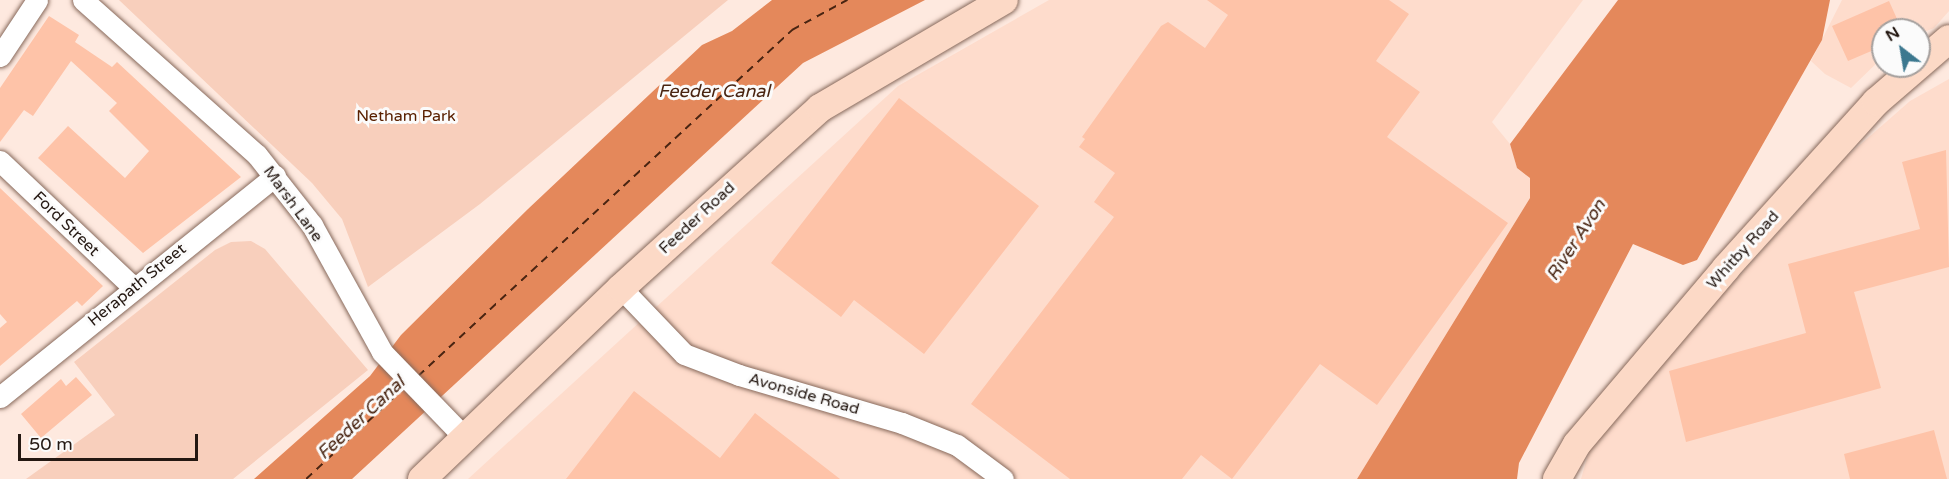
<!DOCTYPE html>
<html>
<head>
<meta charset="utf-8">
<style>
  body { margin:0 }
  #map { position:relative; width:1949px; height:479px; overflow:hidden; background:#fee9df; font-family:"Varela Round",sans-serif }
  div>[style] { position:absolute }
  .built>* { inset:0; background:#fedccc }
  .green>* { inset:0; background:#f8cfbc }
  .water>* { inset:0; background:#e4885b }
  .ferry>* { height:1.5px; margin-top:-0.75px; transform-origin:0; background:repeating-linear-gradient(90deg,#492411 0 8px,transparent 0 14px) }
  .building>* { inset:0; background:#fec3a8 }
  .roads { filter:drop-shadow(0 0 2px #87695b) drop-shadow(0 0 2px #87695b) }
  .street>* { height:21px; margin:-10.5px; padding:0 10.5px; transform-origin:10.5px; border-radius:10.5px; background:#fff }
  .secondary>* { height:28px; margin:-14px; padding:0 14px; transform-origin:14px; border-radius:14px; background:#fcd9c6 }
  span { translate:-50% -50%; white-space:nowrap; text-align:center; line-height:1.15; -webkit-text-stroke:6px #fbfbfb; paint-order:stroke }
  .park-label { font-size:16px; color:#592000 }
  .street-label { font-size:16px; color:#241812 }
  .water-label { font-size:18px; color:#492411; font-style:italic }
  .north { position:absolute; left:1871px; top:18px; width:60px; height:60px; box-sizing:border-box; background:#fbfbfb; border:2px solid #a5a09e; border-radius:50%; rotate:329deg; font-size:16px; font-weight:700; line-height:24px; text-align:center; color:#241812 }
  .north::after { content:''; display:block; margin:auto; width:21px; height:27px; background:#3c788f; clip-path:polygon(50% 0,100% 100%,50% 72%,0 100%) }
  .scale { position:absolute; left:18px; top:434px; width:180px; height:27px; box-sizing:border-box; border:3px solid #241812; border-top:0; padding-left:8px; font-size:18px; line-height:21px; white-space:nowrap; color:#241812; -webkit-text-stroke:4px #fbfbfb; paint-order:stroke }
</style>
</head>
<body>
<div id="map">
  <div class="built">
    <i style="clip-path:polygon(1049px 0,1583px 0,1492px 122px,1510px 144px,1517px 168px,1530px 178px,1530px 198px,1357px 479px,468px 479px,898px 86px)"></i>
    <i style="clip-path:polygon(1842px 0,1949px 0,1949px 11px,1934px 28px,1919px 34px,1919px 30px,1883px 30px,1883px 57px,1851px 88px,1825px 74px,1811px 61px)"></i>
    <i style="clip-path:polygon(1949px 79px,1949px 479px,1581px 479px,1592px 441px,1845px 158px,1910px 101px)"></i>
  </div>
  <div class="green">
    <i style="clip-path:polygon(119px 0,728px 0,480px 204px,368px 287px,342px 219px,312px 183px)"></i>
    <i style="clip-path:polygon(251px 241px,265px 249px,368px 370px,233px 479px,26px 479px,115px 415px,74px 362px,215px 250px,231px 242px)"></i>
  </div>
  <div class="water">
    <i style="clip-path:polygon(772px 0,925px 0,803px 63px,352px 479px,254px 479px,370px 376px,401px 335px,528px 209px,702px 45px,732px 31px)"></i>
    <i style="clip-path:polygon(1618px 0,1830px 0,1822px 40px,1697px 260px,1683px 265px,1633px 244px,1519px 463px,1517px 479px,1357px 479px,1530px 198px,1530px 178px,1517px 168px,1510px 144px)"></i>
  </div>
  <div class="ferry">
    <i style="left:418px;top:376px;width:510px;rotate:-42.77deg"></i>
    <i style="left:792px;top:30px;width:63px;rotate:-28.6deg"></i>
    <i style="left:306px;top:479px;width:132px;rotate:-42.9deg"></i>
  </div>
  <div class="building">
    <i style="clip-path:polygon(1207px 0,1389px 0,1409px 14px,1376px 61px,1420px 92px,1387px 137px,1508px 223px,1377px 405px,1320px 364px,1232px 479px,1201px 455px,1182px 479px,1070px 479px,971px 404px,1114px 217px,1094px 202px,1115px 173px,1079px 147px,1085px 139px,1082px 137px,1161px 26px,1168px 22px,1205px 48px,1228px 15px)"></i>
    <i style="clip-path:polygon(1889px 1px,1902px 30px,1883px 30px,1883px 46px,1848px 61px,1832px 26px)"></i>
    <i style="clip-path:polygon(49px 16px,79px 35px,75px 42px,112px 67px,117px 62px,241px 177px,143px 253px,38px 158px,68px 126px,125px 178px,149px 151px,109px 111px,117px 103px,71px 61px,33px 116px,24px 110px,0 142px,0 88px)"></i>
    <i style="clip-path:polygon(899px 98px,1039px 206px,924px 354px,854px 300px,841px 317px,771px 263px)"></i>
    <i style="clip-path:polygon(1946px 150px,1949px 267px,1854px 292px,1881px 388px,1686px 442px,1669px 371px,1806px 333px,1788px 264px,1920px 229px,1902px 162px)"></i>
    <i style="clip-path:polygon(0 188px,103px 286px,82px 306px,77px 301px,0 366px,0 328px,7px 322px,0 314px)"></i>
    <i style="clip-path:polygon(76px 377px,92px 395px,41px 438px,21px 414px,61px 379px,66px 386px)"></i>
    <i style="clip-path:polygon(634px 391px,720px 458px,755px 413px,840px 479px,566px 479px)"></i>
    <i style="clip-path:polygon(1934px 430px,1947px 479px,1850px 479px,1844px 454px)"></i>
  </div>
  <div class="roads">
    <div class="street">
      <i style="left:83px;top:0;width:233px;rotate:41.7deg"></i>
      <i style="left:257px;top:155px;width:89px;rotate:51.8deg"></i>
      <i style="left:312px;top:225px;width:145px;rotate:61.1deg"></i>
      <i style="left:382px;top:352px;width:120px;rotate:46deg"></i>
      <i style="left:0;top:56px;width:67px;rotate:-56.5deg"></i>
      <i style="left:0;top:161px;width:183px;rotate:43.5deg"></i>
      <i style="left:621px;top:288px;width:91px;rotate:46.3deg"></i>
      <i style="left:684px;top:354px;width:59px;rotate:20.9deg"></i>
      <i style="left:739px;top:375px;width:170px;rotate:16.4deg"></i>
      <i style="left:902px;top:423px;width:59px;rotate:21.8deg"></i>
      <i style="left:957px;top:445px;width:57px;rotate:36.5deg"></i>
      <i style="left:0;top:397px;width:353px;rotate:-38.8deg"></i>
    </div>
    <div class="secondary">
      <i style="left:422px;top:479px;width:276px;rotate:-43.8deg"></i>
      <i style="left:621px;top:288px;width:268px;rotate:-42.1deg"></i>
      <i style="left:820px;top:108px;width:213px;rotate:-30.4deg"></i>
      <i style="left:1557px;top:479px;width:40px;rotate:-60.3deg"></i>
      <i style="left:1577px;top:444px;width:231px;rotate:-49.7deg"></i>
      <i style="left:1726px;top:268px;width:224px;rotate:-47.9deg"></i>
      <i style="left:1876px;top:102px;width:96px;rotate:-40.8deg"></i>
    </div>
  </div>
  <div class="park-label">
    <span style="left:406px;top:116px">Netham Park</span>
  </div>
  <div class="street-label">
    <span style="left:293px;top:204px;rotate:54deg">Marsh Lane</span>
    <span style="left:697px;top:218px;rotate:-43deg">Feeder Road</span>
    <span style="left:66px;top:224px;rotate:44deg">Ford Street</span>
    <span style="left:1743px;top:250px;rotate:-48deg">Whitby Road</span>
    <span style="left:137px;top:285px;rotate:-39deg">Herapath Street</span>
    <span style="left:804px;top:394px;rotate:16deg">Avonside Road</span>
  </div>
  <div class="water-label">
    <span style="left:714px;top:91px">Feeder Canal</span>
    <span style="left:1576px;top:240px;rotate:-57deg">River Avon</span>
    <span style="left:361px;top:418px;rotate:-43deg">Feeder Canal</span>
  </div>
  <div class="north">N</div>
  <div class="scale">50 m</div>
</div>
</body>
</html>
